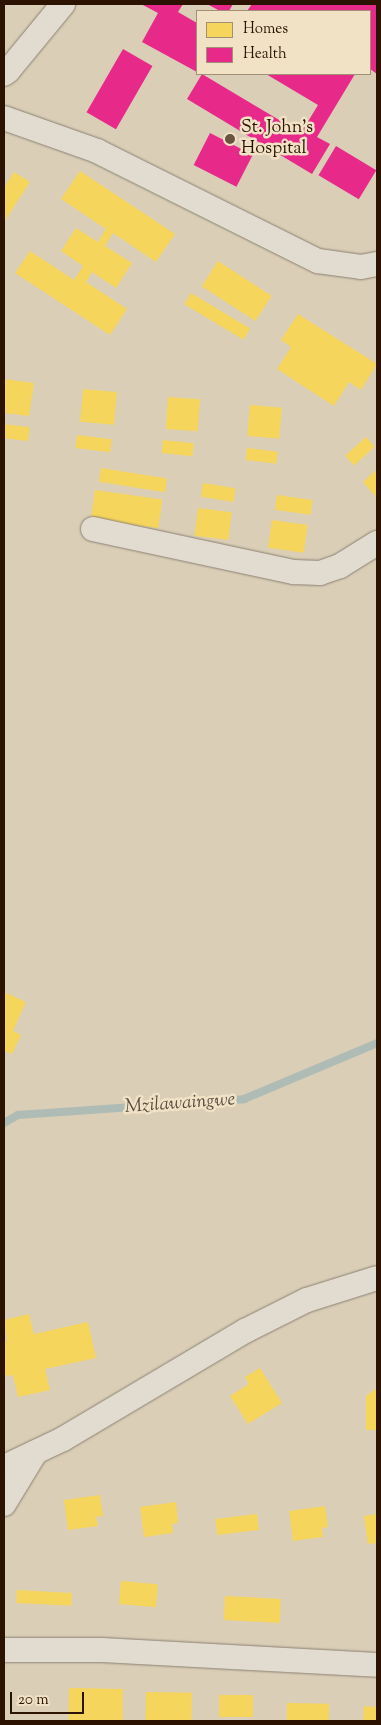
<!DOCTYPE html>
<html>
<head>
<meta charset="utf-8">
<style>
  body { margin:0 }
  #map { position:relative; width:381px; height:1725px; overflow:hidden; background:#daceb7; font-family:"Sorts Mill Goudy",serif }
  div>[style] { position:absolute }
  .homes>* { inset:0; background:#f6d55c; transform-origin:0 0 }
  .health>* { inset:0; background:#e7298a; transform-origin:0 0 }
  .stream>* { height:8px; margin:-4px; padding:0 4px; transform-origin:4px; border-radius:4px; background:#afbcb5 }
  .roads { filter:drop-shadow(0 0 1px #8b8172) drop-shadow(0 0 1px #8b8172) }
  .minor>* { height:24px; margin:-12px; padding:0 12px; transform-origin:12px; border-radius:12px; background:#e2dcd0 }
  .dots>* { width:14px; height:14px; translate:-50% -50%; box-sizing:border-box; border:2px solid #f1e2c6; border-radius:50% }
  span { translate:-50% -50%; white-space:nowrap; text-align:center; line-height:1.15; -webkit-text-stroke:5px #f1e2c6; paint-order:stroke }
  .poi-label { font-size:18px; color:#2b1201 }
  .left { translate:0 -50%; text-align:left }
  .water-label { font-size:19px; color:#534b40; font-style:italic }
  .frame { position:absolute; inset:0; border:5px solid #2b1201; pointer-events:none }
  .legend { position:absolute; left:196px; top:10px; width:175px; height:65px; box-sizing:border-box; background:#f1e2c6; border:1px solid #a28f77; margin:0; padding:6px 9px; list-style:none; font-size:15px; color:#2b1201 }
  .legend li { display:flex; align-items:center; gap:10px; height:25px }
  .legend b { width:25px; border:1px solid #a28f77 }
  .scale { position:absolute; left:10px; top:1692px; width:74px; height:22px; box-sizing:border-box; border:2px solid #2b1201; border-top:0; padding-left:6px; font-size:15px; line-height:18px; white-space:nowrap; color:#2b1201; -webkit-text-stroke:4px #f1e2c6; paint-order:stroke }
</style>
</head>
<body>
<div id="map">
  <div class="homes">
    <i style="clip-path:polygon(80px 171px,175px 234px,156px 262px,113px 233px,105px 246px,132px 263px,116px 288px,92px 272px,86px 282px,127px 309px,110px 335px,15px 273px,30px 251px,74px 280px,83px 266px,61px 251px,76px 228px,98px 242px,106px 229px,61px 199px)"></i>
    <i style="clip-path:polygon(14px 172px,30px 182px,4px 222px,4px 188px)"></i>
    <i style="left:218px;top:261px;width:64px;height:30px;rotate:33deg"></i>
    <i style="left:191px;top:293px;width:69px;height:13px;rotate:31deg"></i>
    <i style="clip-path:polygon(298px 314px,377px 364px,361px 390px,349px 382px,334px 406px,277px 369px,291px 347px,281px 340px)"></i>
    <i style="clip-path:polygon(4px 379px,34px 383px,29px 416px,4px 413px)"></i>
    <i style="left:83px;top:389px;width:34px;height:33px;rotate:5deg"></i>
    <i style="left:168px;top:397px;width:32px;height:32px;rotate:4deg"></i>
    <i style="left:250px;top:405px;width:32px;height:31px;rotate:5deg"></i>
    <i style="left:4px;top:424px;width:26px;height:14px;rotate:7deg"></i>
    <i style="left:77px;top:435px;width:35px;height:13px;rotate:7deg"></i>
    <i style="left:366px;top:437px;width:13px;height:28px;rotate:48deg"></i>
    <i style="left:163px;top:440px;width:31px;height:13px;rotate:6deg"></i>
    <i style="left:247px;top:448px;width:31px;height:12px;rotate:7deg"></i>
    <i style="left:101px;top:468px;width:67px;height:14px;rotate:9deg"></i>
    <i style="clip-path:polygon(377px 469px,377px 498px,363px 482px)"></i>
    <i style="left:203px;top:483px;width:33px;height:14px;rotate:9deg"></i>
    <i style="left:95px;top:490px;width:68px;height:29px;rotate:8deg"></i>
    <i style="left:277px;top:495px;width:36px;height:15px;rotate:8deg"></i>
    <i style="left:198px;top:508px;width:34px;height:28px;rotate:7deg"></i>
    <i style="left:272px;top:520px;width:36px;height:28px;rotate:8deg"></i>
    <i style="clip-path:polygon(4px 992px,26px 1002px,13px 1031px,21px 1035px,12px 1054px,4px 1051px)"></i>
    <i style="clip-path:polygon(29px 1314px,34px 1334px,88px 1322px,96px 1358px,45px 1369px,50px 1390px,18px 1397px,13px 1375px,5px 1376px,4px 1370px,4px 1342px,7px 1341px,4px 1320px)"></i>
    <i style="clip-path:polygon(260px 1368px,282px 1403px,248px 1424px,230px 1396px,249px 1384px,245px 1377px)"></i>
    <i style="clip-path:polygon(377px 1388px,377px 1430px,366px 1430px,366px 1396px)"></i>
    <i style="clip-path:polygon(100px 1495px,103px 1516px,96px 1517px,98px 1526px,68px 1530px,64px 1500px)"></i>
    <i style="clip-path:polygon(176px 1502px,178px 1523px,172px 1524px,173px 1533px,144px 1537px,140px 1507px)"></i>
    <i style="clip-path:polygon(325px 1506px,328px 1527px,322px 1528px,323px 1537px,293px 1541px,289px 1511px)"></i>
    <i style="left:257px;top:1514px;width:16px;height:42px;rotate:83deg"></i>
    <i style="clip-path:polygon(377px 1514px,377px 1543px,368px 1544px,364px 1516px)"></i>
    <i style="left:121px;top:1581px;width:37px;height:23px;rotate:5deg"></i>
    <i style="left:17px;top:1590px;width:55px;height:13px;rotate:3deg"></i>
    <i style="left:225px;top:1596px;width:56px;height:24px;rotate:3deg"></i>
    <i style="left:69px;top:1688px;width:54px;height:32px;rotate:1deg"></i>
    <i style="left:146px;top:1692px;width:46px;height:29px;rotate:1deg"></i>
    <i style="left:219px;top:1695px;width:34px;height:22px"></i>
    <i style="left:287px;top:1703px;width:42px;height:18px;rotate:1deg"></i>
    <i style="left:364px;top:1706px;width:13px;height:15px;rotate:4deg"></i>
  </div>
  <div class="health">
    <i style="clip-path:polygon(141px 4px,183px 4px,178px 12px,197px 23px,197px 72px,142px 42px,158px 13px)"></i>
    <i style="clip-path:polygon(207px 4px,233px 4px,229px 11px,220px 11px)"></i>
    <i style="clip-path:polygon(252px 4px,377px 4px,377px 74px,370px 69px,370px 11px,247px 11px)"></i>
    <i style="left:123px;top:49px;width:34px;height:73px;rotate:30deg"></i>
    <i style="clip-path:polygon(202px 74px,301px 133px,318px 105px,266px 74px,355px 74px,317px 137px,330px 144px,312px 174px,187px 99px)"></i>
    <i style="left:210px;top:133px;width:48px;height:36px;rotate:27deg"></i>
    <i style="left:336px;top:146px;width:47px;height:34px;rotate:31deg"></i>
  </div>
  <div class="stream">
    <i style="left:4px;top:1123px;width:16px;rotate:-30deg"></i>
    <i style="left:18px;top:1115px;width:227px;rotate:-4deg"></i>
    <i style="left:244px;top:1099px;width:144px;rotate:-22.8deg"></i>
  </div>
  <div class="roads">
    <div class="minor">
      <i style="left:4px;top:74px;width:5px;rotate:-37deg"></i>
      <i style="left:8px;top:71px;width:87px;rotate:-50.6deg"></i>
      <i style="left:4px;top:118px;width:99px;rotate:19.5deg"></i>
      <i style="left:97px;top:151px;width:247px;rotate:26.5deg"></i>
      <i style="left:318px;top:261px;width:43px;rotate:7.9deg"></i>
      <i style="left:361px;top:267px;width:16px;rotate:-11deg"></i>
      <i style="left:93px;top:529px;width:206px;rotate:12.1deg"></i>
      <i style="left:294px;top:572px;width:26px;rotate:2deg"></i>
      <i style="left:320px;top:573px;width:21px;rotate:-19deg"></i>
      <i style="left:340px;top:566px;width:44px;rotate:-31.9deg"></i>
      <i style="left:4px;top:1467px;width:65px;rotate:-25.4deg"></i>
      <i style="left:63px;top:1439px;width:212px;rotate:-30.7deg"></i>
      <i style="left:245px;top:1331px;width:69px;rotate:-26.6deg"></i>
      <i style="left:307px;top:1300px;width:73px;rotate:-17.4deg"></i>
      <i style="left:4px;top:1504px;width:60px;rotate:-58.7deg"></i>
      <i style="left:4px;top:1650px;width:98px"></i>
      <i style="left:102px;top:1650px;width:275px;rotate:3.1deg"></i>
    </div>
  </div>
  <div class="dots">
    <i style="left:230px;top:139px;background:#685441"></i>
  </div>
  <div class="poi-label">
    <span class="left" style="left:241px;top:139px">St. John's<br>Hospital</span>
  </div>
  <div class="water-label">
    <span style="left:180px;top:1104px;rotate:-4deg">Mzilawaingwe</span>
  </div>
  <div class="frame"></div>
  <ul class="legend">
  <li><b style="height:14px;background:#f6d55c"></b>Homes</li>
  <li><b style="height:14px;background:#e7298a"></b>Health</li>
  </ul>
  <div class="scale">20 m</div>
</div>
</body>
</html>
